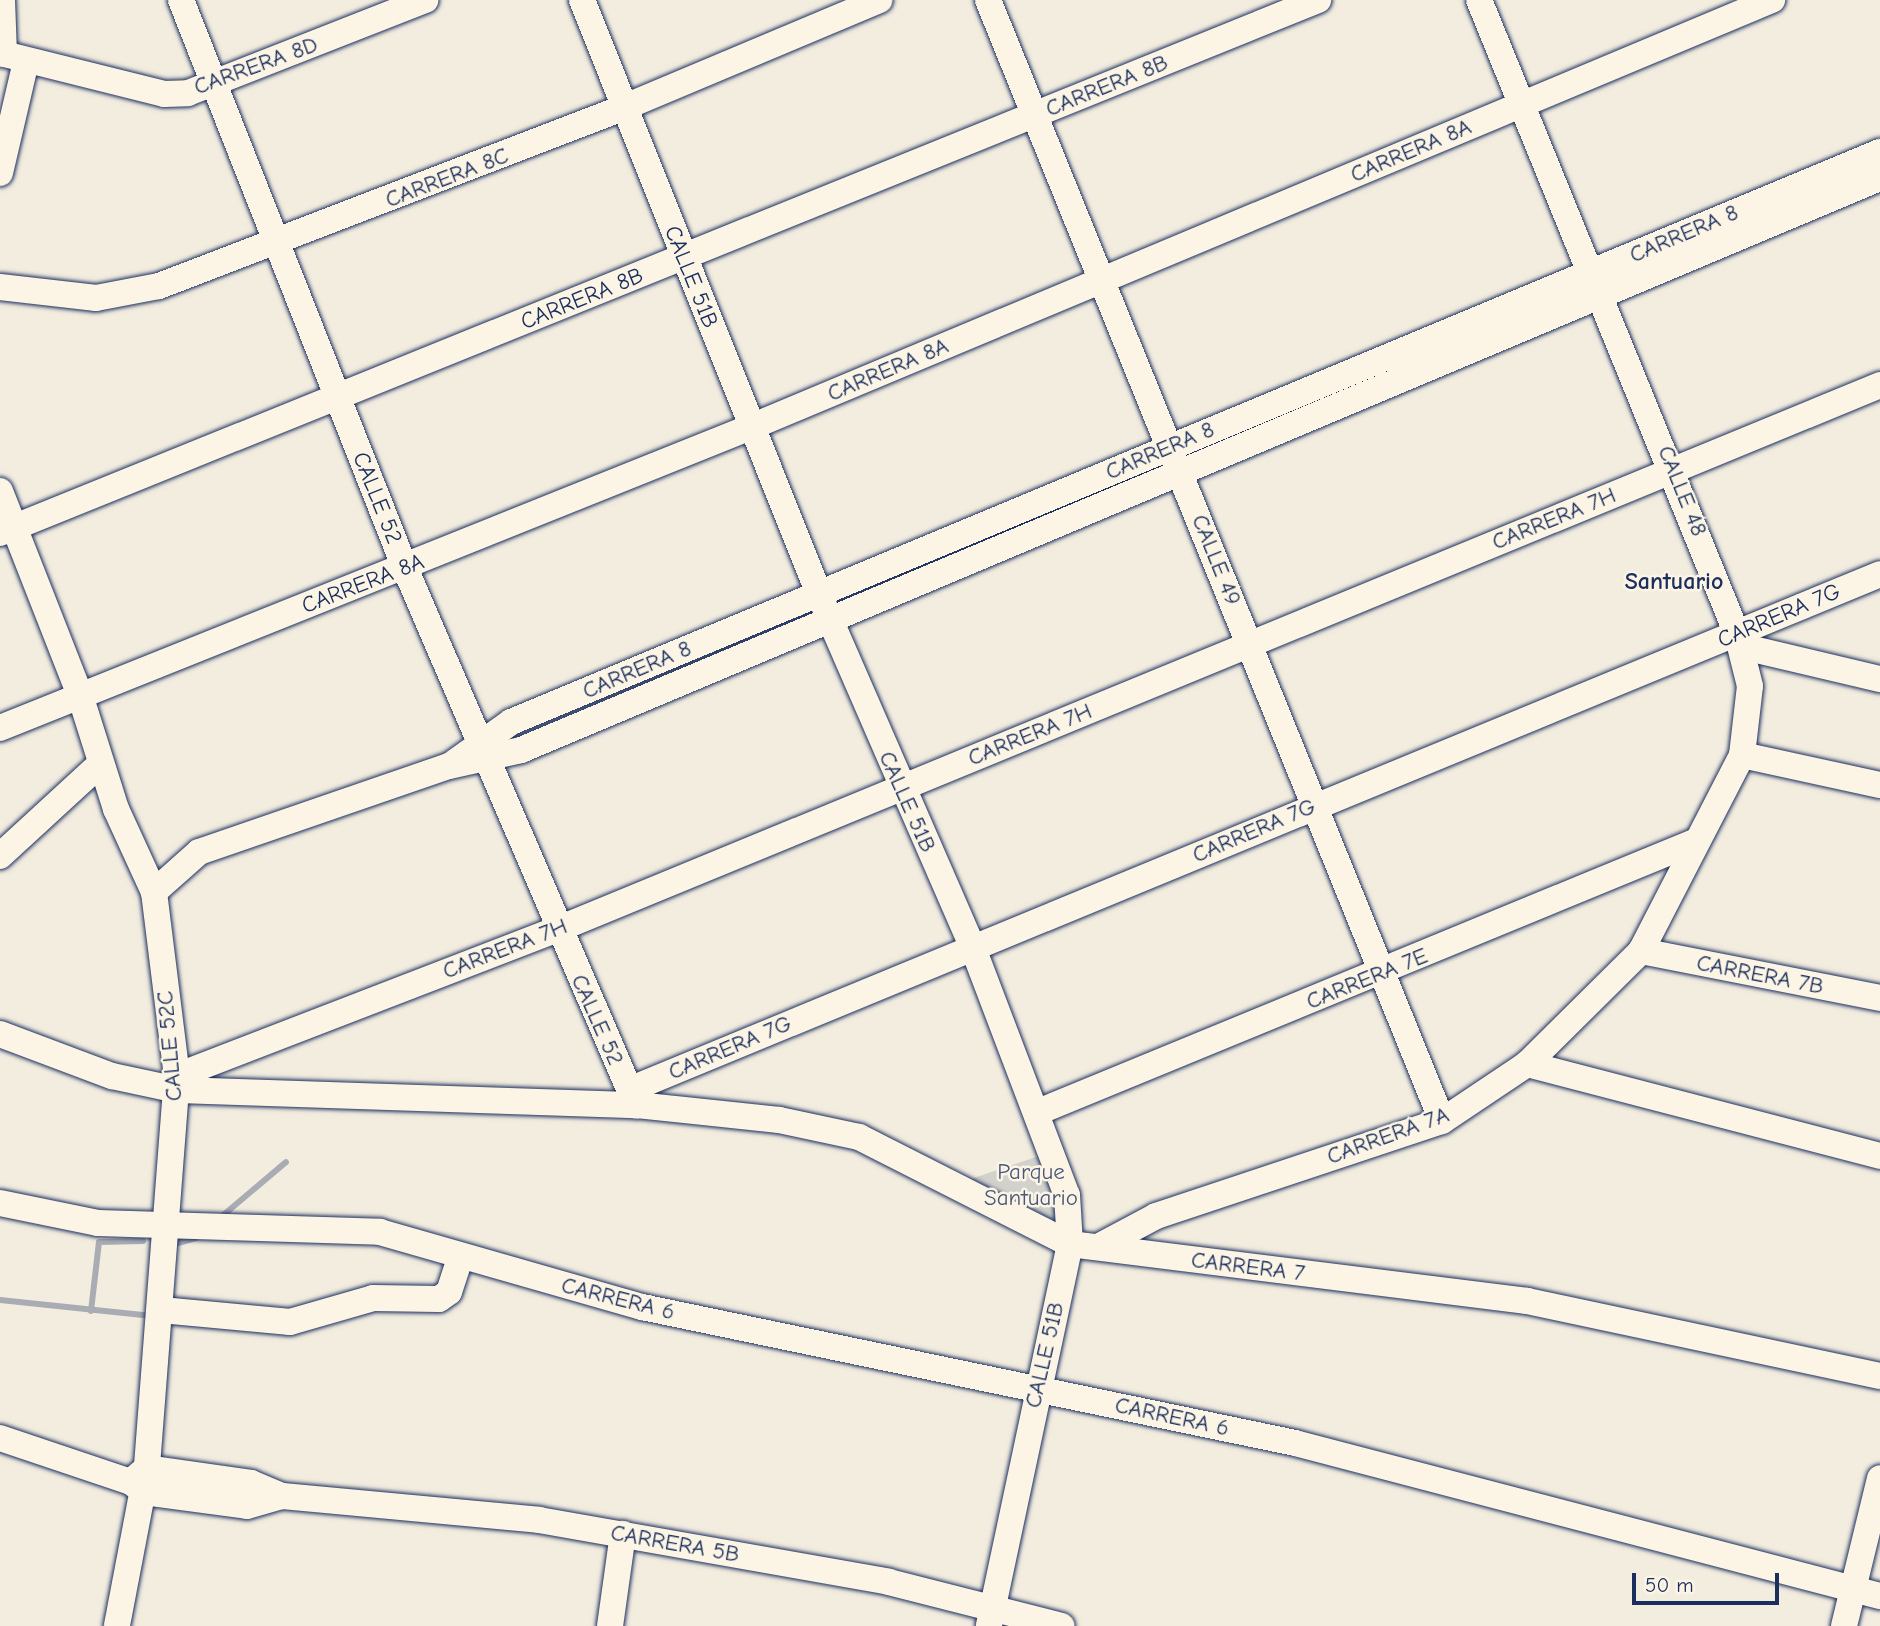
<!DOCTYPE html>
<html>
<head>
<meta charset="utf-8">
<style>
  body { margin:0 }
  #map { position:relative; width:1880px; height:1626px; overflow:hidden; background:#f3ede0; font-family:"Comic Neue",sans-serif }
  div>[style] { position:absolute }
  .green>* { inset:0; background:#d3d1cc }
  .stream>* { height:6px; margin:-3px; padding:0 3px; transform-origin:3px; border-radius:3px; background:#a9acb3 }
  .roads { filter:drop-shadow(0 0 2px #1b2f5e) drop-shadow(0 0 2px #1b2f5e) }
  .minor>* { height:26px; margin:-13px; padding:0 13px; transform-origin:13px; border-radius:13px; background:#fcf5e5 }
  span { translate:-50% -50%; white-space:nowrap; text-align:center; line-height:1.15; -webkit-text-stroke:5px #fcf5e5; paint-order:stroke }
  .street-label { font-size:23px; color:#1b2f5e }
  .park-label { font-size:23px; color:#49587a }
  .neighbourhood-label { font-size:24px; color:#1b2f5e; font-weight:700 }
  .scale { position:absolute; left:1632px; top:1573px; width:147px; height:32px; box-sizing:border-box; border:4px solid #1b2f5e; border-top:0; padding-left:9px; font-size:21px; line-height:24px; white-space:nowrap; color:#1b2f5e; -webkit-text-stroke:5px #fcf5e5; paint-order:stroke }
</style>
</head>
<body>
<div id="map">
  <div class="green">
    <i style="clip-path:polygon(1045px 1154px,1059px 1218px,1048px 1219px,968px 1180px)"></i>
  </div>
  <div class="stream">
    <i style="left:221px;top:1217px;width:85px;rotate:-40.2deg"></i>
    <i style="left:178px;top:1243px;width:19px;rotate:-16deg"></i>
    <i style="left:0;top:1300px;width:153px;rotate:6deg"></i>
    <i style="left:91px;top:1311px;width:69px;rotate:-83.4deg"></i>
    <i style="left:99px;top:1242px;width:44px;rotate:-1.3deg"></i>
  </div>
  <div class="roads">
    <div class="minor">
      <i style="left:2px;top:0;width:54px;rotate:87.9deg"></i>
      <i style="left:181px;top:0;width:611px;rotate:68.48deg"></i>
      <i style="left:405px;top:568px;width:585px;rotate:66.72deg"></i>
      <i style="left:582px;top:0;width:640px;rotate:68.25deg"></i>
      <i style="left:819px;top:594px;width:386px;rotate:66.5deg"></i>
      <i style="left:973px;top:948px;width:264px;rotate:69.2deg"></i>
      <i style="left:1067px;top:1195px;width:49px;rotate:86.5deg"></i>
      <i style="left:1070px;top:1244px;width:390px;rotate:102deg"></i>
      <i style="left:988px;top:0;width:1209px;rotate:67.95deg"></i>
      <i style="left:0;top:53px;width:169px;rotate:14deg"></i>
      <i style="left:164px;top:94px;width:24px;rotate:-2deg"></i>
      <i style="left:188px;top:93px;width:255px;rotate:-21.4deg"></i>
      <i style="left:0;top:173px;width:115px;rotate:-76.9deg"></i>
      <i style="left:0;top:287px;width:97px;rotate:6.5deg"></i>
      <i style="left:96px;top:298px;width:64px;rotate:-10.8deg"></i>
      <i style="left:159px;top:286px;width:499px;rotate:-21deg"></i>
      <i style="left:625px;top:107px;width:276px;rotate:-22.8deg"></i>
      <i style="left:0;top:491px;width:219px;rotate:68.6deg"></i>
      <i style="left:80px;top:695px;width:120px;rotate:72.5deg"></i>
      <i style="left:116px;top:809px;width:91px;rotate:65.4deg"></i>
      <i style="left:154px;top:892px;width:185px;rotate:82.9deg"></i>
      <i style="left:177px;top:1076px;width:393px;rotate:94.4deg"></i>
      <i style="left:147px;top:1468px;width:161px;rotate:100.8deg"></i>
      <i style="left:0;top:533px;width:1422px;rotate:-22.02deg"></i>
      <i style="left:1740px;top:646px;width:144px;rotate:13.3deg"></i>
      <i style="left:0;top:728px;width:809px;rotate:-21.84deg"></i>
      <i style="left:751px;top:427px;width:1107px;rotate:-22.7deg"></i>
      <i style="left:1742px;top:755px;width:141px;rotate:12.3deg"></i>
      <i style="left:455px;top:762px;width:69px;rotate:-35.5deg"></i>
      <i style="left:511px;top:722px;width:1483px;rotate:-22.61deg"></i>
      <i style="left:0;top:856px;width:136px;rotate:-42.6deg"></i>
      <i style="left:154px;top:892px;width:60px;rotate:-41.6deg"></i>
      <i style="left:199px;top:852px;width:264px;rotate:-19deg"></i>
      <i style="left:449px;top:766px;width:74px;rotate:-12.5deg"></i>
      <i style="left:521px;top:750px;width:1474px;rotate:-22.83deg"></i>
      <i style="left:1641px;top:951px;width:244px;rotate:11.1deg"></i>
      <i style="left:0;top:1034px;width:120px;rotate:20.6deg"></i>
      <i style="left:112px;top:1076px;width:67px;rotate:12deg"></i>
      <i style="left:178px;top:1090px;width:459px;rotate:1.9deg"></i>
      <i style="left:637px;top:1105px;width:143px;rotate:6deg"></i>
      <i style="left:779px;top:1120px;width:82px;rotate:12deg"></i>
      <i style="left:859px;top:1137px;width:237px;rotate:26.9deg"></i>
      <i style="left:1070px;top:1244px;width:461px;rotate:7.1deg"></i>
      <i style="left:1527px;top:1301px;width:361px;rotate:12deg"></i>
      <i style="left:1527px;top:1064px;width:365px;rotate:14.6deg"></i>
      <i style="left:177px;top:1076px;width:406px;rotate:-21.1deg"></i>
      <i style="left:556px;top:930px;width:1432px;rotate:-22.37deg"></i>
      <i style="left:629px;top:1090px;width:1353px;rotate:-22.41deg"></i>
      <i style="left:1038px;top:1112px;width:709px;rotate:-22.37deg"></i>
      <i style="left:0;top:1203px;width:100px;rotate:11.5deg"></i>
      <i style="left:98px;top:1223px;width:282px;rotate:1.8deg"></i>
      <i style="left:380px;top:1232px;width:273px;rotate:16deg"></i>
      <i style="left:642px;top:1307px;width:667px;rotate:11.76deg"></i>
      <i style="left:1295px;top:1443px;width:605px;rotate:14.66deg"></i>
      <i style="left:1098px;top:1247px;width:66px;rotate:-28.1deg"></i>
      <i style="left:1156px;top:1216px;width:301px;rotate:-18.4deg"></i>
      <i style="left:1442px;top:1121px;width:102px;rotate:-33.8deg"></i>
      <i style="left:1527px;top:1064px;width:161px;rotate:-44.7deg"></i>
      <i style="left:1641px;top:951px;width:220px;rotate:-62.7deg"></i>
      <i style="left:1742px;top:755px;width:69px;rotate:-83.4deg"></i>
      <i style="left:1750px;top:686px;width:54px;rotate:-104deg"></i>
      <i style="left:1737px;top:634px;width:684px;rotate:-112.14deg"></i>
      <i style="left:161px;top:1310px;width:130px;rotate:5.3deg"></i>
      <i style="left:290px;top:1322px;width:86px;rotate:-16.1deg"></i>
      <i style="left:373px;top:1298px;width:66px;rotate:0.9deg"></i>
      <i style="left:439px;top:1299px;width:12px;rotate:-35deg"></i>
      <i style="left:449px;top:1292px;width:35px;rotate:-72deg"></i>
      <i style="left:0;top:1438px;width:138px;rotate:18.6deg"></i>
      <i style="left:131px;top:1482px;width:16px;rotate:38deg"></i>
      <i style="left:144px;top:1492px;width:104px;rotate:7.7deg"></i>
      <i style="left:247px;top:1506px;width:36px;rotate:-16deg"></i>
      <i style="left:134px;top:1479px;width:17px;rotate:-40deg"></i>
      <i style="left:147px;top:1468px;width:105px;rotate:8.2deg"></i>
      <i style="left:251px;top:1483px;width:34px;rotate:23deg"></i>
      <i style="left:282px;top:1496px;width:258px;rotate:5.3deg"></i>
      <i style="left:539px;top:1520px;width:355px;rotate:10deg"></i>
      <i style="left:889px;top:1582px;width:178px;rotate:14.3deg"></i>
      <i style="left:610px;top:1626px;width:93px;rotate:-82deg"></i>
      <i style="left:1844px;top:1626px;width:152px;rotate:-76.3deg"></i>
    </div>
  </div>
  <div class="street-label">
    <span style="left:256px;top:66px;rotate:-20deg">CARRERA 8D</span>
    <span style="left:1107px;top:86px;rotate:-22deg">CARRERA 8B</span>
    <span style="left:1411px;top:151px;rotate:-23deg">CARRERA 8A</span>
    <span style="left:447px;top:178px;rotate:-21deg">CARRERA 8C</span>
    <span style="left:1684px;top:234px;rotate:-23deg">CARRERA 8</span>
    <span style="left:691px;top:277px;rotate:68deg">CALLE 51B</span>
    <span style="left:582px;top:299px;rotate:-22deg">CARRERA 8B</span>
    <span style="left:888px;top:370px;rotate:-23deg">CARRERA 8A</span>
    <span style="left:1160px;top:451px;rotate:-23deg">CARRERA 8</span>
    <span style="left:1682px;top:491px;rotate:68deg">CALLE 48</span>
    <span style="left:377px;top:498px;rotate:68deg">CALLE 52</span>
    <span style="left:1554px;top:519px;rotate:-22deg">CARRERA 7H</span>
    <span style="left:1216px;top:560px;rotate:68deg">CALLE 49</span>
    <span style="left:363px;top:584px;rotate:-21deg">CARRERA 8A</span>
    <span style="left:1779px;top:616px;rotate:-23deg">CARRERA 7G</span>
    <span style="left:637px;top:670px;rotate:-23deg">CARRERA 8</span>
    <span style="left:1030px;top:735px;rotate:-22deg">CARRERA 7H</span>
    <span style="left:907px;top:802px;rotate:66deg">CALLE 51B</span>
    <span style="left:1254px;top:831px;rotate:-23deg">CARRERA 7G</span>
    <span style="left:505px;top:949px;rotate:-21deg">CARRERA 7H</span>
    <span style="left:1760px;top:975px;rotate:11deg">CARRERA 7B</span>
    <span style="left:1367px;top:979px;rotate:-22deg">CARRERA 7E</span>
    <span style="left:597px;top:1020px;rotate:66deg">CALLE 52</span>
    <span style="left:170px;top:1046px;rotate:-95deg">CALLE 52C</span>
    <span style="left:730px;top:1048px;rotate:-23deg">CARRERA 7G</span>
    <span style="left:1388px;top:1136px;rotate:-20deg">CARRERA 7A</span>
    <span style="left:1248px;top:1267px;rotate:7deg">CARRERA 7</span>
    <span style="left:618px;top:1299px;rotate:14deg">CARRERA 6</span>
    <span style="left:1045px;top:1355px;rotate:-77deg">CALLE 51B</span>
    <span style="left:1172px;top:1417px;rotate:12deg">CARRERA 6</span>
    <span style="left:675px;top:1544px;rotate:10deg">CARRERA 5B</span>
  </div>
  <div class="park-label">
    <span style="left:1031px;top:1185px">Parque<br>Santuario</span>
  </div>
  <div class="neighbourhood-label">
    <span style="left:1674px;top:582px">Santuario</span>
  </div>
  <div class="scale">50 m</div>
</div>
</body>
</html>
